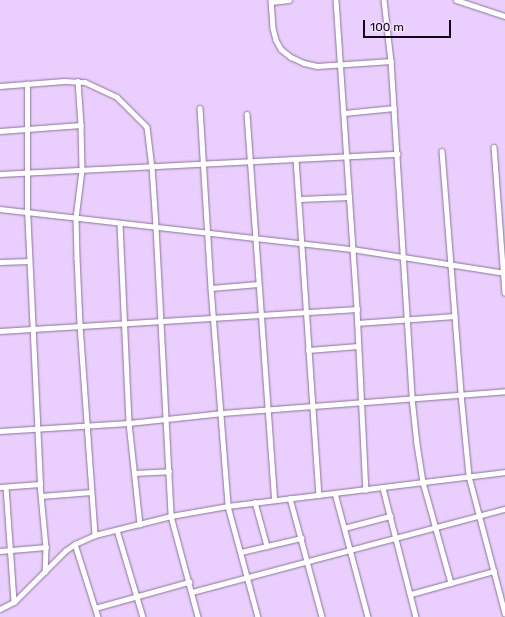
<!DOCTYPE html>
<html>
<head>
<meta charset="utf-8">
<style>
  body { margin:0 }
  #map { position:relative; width:505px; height:617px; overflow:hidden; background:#eacffe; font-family:Rubik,sans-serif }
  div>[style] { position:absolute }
  .roads { filter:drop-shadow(0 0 1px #8b729c) drop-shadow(0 0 1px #8b729c) }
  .minor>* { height:4.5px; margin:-2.25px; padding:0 2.25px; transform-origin:2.25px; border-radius:2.25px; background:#fff }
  span { translate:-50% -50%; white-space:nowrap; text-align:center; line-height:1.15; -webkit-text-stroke:3px #f2e1fe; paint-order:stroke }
  .scale { position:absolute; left:363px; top:20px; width:88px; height:18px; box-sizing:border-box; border:2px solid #100716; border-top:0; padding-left:5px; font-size:12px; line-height:14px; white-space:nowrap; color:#100716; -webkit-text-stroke:3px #f2e1fe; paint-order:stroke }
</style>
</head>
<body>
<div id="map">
  <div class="roads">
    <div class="minor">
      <i style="left:271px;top:0;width:28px;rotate:86deg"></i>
      <i style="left:273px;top:28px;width:12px;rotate:76deg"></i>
      <i style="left:276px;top:40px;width:10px;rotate:61deg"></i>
      <i style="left:281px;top:49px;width:13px;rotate:39deg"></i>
      <i style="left:291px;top:57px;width:14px;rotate:25deg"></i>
      <i style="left:304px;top:63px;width:13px;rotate:13deg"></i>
      <i style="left:317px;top:66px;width:74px;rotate:-3.9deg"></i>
      <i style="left:336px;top:0;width:310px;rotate:86.1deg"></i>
      <i style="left:357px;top:309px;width:181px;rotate:87.2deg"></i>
      <i style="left:384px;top:0;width:61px;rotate:83.5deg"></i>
      <i style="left:391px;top:61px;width:338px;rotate:86.4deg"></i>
      <i style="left:412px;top:398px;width:46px;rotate:83.8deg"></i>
      <i style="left:417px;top:444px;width:38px;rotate:81deg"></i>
      <i style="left:423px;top:482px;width:105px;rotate:74.5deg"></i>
      <i style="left:456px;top:0;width:52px;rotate:18.1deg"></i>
      <i style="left:271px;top:2px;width:18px;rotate:-6deg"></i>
      <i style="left:78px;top:81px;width:44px;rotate:86.1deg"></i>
      <i style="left:81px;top:125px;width:45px;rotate:88.7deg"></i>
      <i style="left:82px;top:170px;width:48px;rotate:97.1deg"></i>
      <i style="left:76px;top:218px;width:40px;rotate:88.6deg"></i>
      <i style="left:77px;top:258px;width:67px;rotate:87.4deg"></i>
      <i style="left:80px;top:325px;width:211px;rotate:85.9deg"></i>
      <i style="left:0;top:86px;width:64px;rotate:-4.5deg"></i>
      <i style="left:64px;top:81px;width:21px;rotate:3deg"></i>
      <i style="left:85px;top:82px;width:35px;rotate:25deg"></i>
      <i style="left:117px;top:97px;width:42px;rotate:45deg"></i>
      <i style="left:147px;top:127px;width:39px;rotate:83deg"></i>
      <i style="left:152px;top:166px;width:61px;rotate:86.2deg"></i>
      <i style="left:156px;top:227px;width:289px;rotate:87deg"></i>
      <i style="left:171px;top:516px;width:105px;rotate:75deg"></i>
      <i style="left:200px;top:108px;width:180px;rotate:86.5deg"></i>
      <i style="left:211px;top:288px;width:219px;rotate:85.5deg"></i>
      <i style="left:228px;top:506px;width:115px;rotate:74.9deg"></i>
      <i style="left:344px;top:113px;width:50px;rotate:-5.7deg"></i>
      <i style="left:247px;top:114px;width:387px;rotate:85.9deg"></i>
      <i style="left:0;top:131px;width:81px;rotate:-4.2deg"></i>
      <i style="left:494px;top:147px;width:146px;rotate:85.7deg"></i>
      <i style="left:442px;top:151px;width:244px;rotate:85.5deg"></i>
      <i style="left:461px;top:394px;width:82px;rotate:84.4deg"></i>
      <i style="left:469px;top:476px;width:142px;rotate:75.3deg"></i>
      <i style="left:296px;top:159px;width:337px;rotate:86.1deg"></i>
      <i style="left:0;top:174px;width:398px;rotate:-2.9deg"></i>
      <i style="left:299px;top:199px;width:50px;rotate:-2.3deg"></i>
      <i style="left:0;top:209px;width:354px;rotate:6.5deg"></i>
      <i style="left:352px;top:249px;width:155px;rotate:8.9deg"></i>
      <i style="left:120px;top:224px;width:199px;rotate:87.4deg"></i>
      <i style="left:129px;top:423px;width:102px;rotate:83.8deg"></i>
      <i style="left:0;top:262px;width:29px;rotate:-2deg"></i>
      <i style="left:211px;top:288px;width:47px;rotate:-4.9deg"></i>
      <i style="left:357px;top:323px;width:98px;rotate:-4.1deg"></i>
      <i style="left:0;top:331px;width:358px;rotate:-3.5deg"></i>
      <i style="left:308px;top:350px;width:50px;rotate:-4.6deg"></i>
      <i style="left:0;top:431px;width:129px;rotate:-3.5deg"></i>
      <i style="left:129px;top:423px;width:94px;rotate:-6.1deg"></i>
      <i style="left:222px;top:413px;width:284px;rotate:-4.4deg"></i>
      <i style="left:134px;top:473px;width:35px;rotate:-3deg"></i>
      <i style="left:40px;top:484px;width:63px;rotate:84.6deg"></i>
      <i style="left:46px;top:547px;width:25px;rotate:92deg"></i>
      <i style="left:0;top:487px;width:40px;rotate:-4.3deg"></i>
      <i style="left:40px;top:484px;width:272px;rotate:-92.7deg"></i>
      <i style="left:27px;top:212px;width:128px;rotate:-90deg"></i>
      <i style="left:6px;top:487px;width:115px;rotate:86deg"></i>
      <i style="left:383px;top:488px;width:133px;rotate:75.7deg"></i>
      <i style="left:335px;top:493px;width:128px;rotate:75.1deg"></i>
      <i style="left:41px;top:496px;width:50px;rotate:-4.6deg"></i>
      <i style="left:290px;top:498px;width:123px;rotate:74.9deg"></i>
      <i style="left:255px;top:502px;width:46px;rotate:74.7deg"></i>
      <i style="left:344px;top:528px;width:48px;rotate:-14.6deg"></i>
      <i style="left:117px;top:530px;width:91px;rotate:73.4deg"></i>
      <i style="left:75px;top:544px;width:77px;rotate:72.5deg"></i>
      <i style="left:0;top:551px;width:46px;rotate:-5deg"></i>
      <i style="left:241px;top:552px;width:62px;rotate:-13.1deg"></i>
      <i style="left:192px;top:592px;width:324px;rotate:-14.9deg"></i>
      <i style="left:411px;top:594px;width:86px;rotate:-15.5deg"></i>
      <i style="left:95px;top:608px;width:98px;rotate:-15.5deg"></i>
      <i style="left:0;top:609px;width:16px;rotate:-27deg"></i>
      <i style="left:14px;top:602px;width:72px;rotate:-45deg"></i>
      <i style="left:65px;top:551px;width:12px;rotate:-35deg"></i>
      <i style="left:75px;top:544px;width:22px;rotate:-24deg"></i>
      <i style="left:95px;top:535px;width:78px;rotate:-14deg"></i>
      <i style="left:171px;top:516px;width:58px;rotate:-10deg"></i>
      <i style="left:228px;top:506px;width:279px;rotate:-7deg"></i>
    </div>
  </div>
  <div class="scale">100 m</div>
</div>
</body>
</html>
